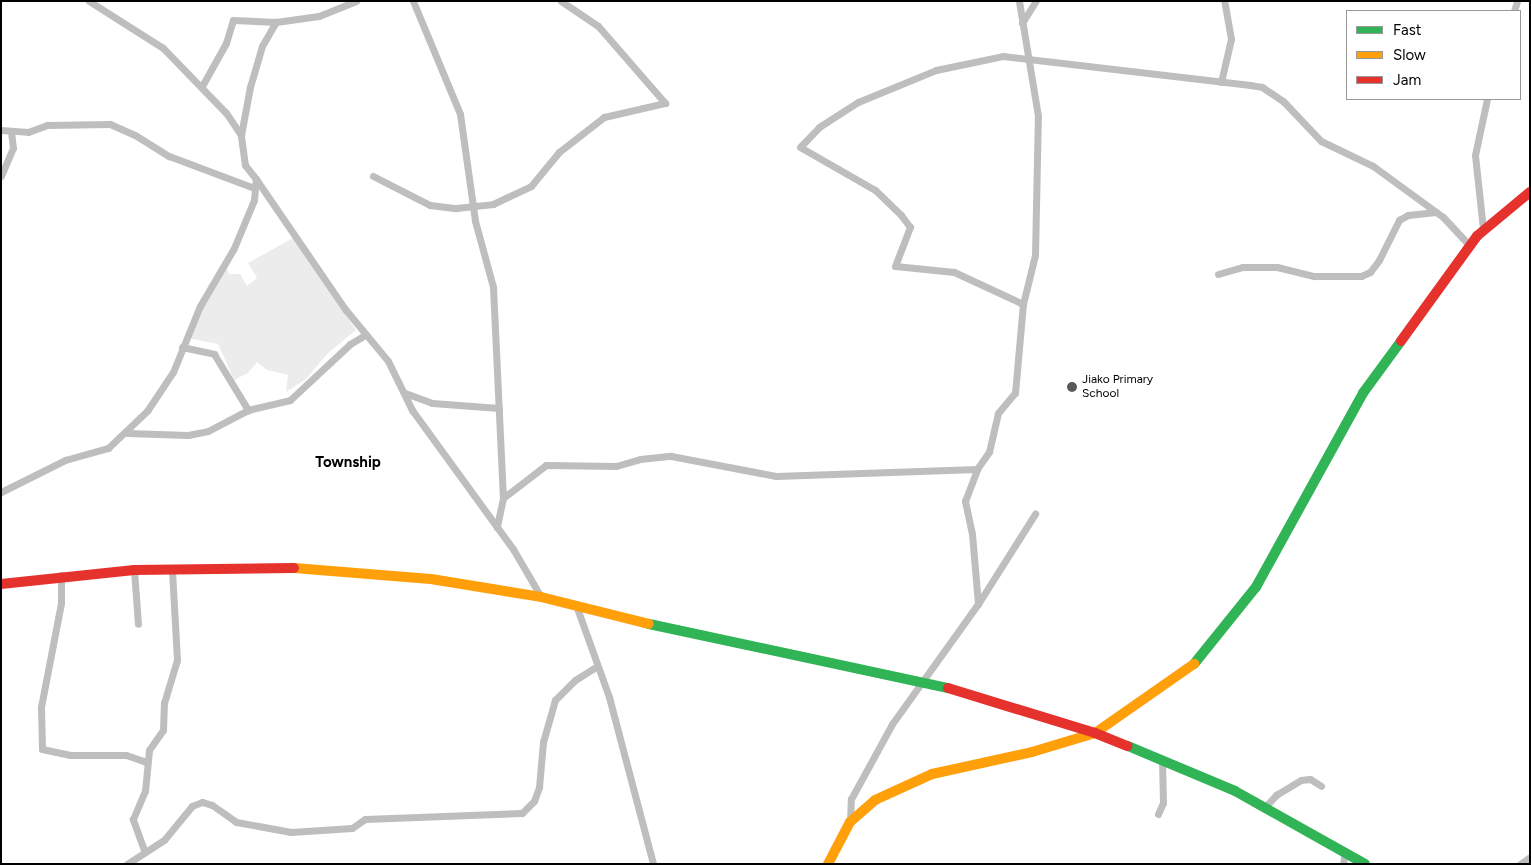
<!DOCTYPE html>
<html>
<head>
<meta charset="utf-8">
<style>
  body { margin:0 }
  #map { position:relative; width:1531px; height:865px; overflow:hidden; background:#fff; font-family:Figtree,sans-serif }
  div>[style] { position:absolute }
  .green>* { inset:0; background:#ececec }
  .street>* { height:7px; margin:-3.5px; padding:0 3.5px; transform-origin:3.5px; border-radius:3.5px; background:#bebebe }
  .fast>* { height:10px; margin:-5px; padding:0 5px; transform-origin:5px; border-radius:5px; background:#30b455 }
  .slow>* { height:10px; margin:-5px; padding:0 5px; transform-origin:5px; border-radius:5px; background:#ff9f0a }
  .jam>* { height:10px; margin:-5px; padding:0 5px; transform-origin:5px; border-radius:5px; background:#e5322d }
  .dots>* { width:14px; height:14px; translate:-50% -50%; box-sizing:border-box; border:2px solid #fff; border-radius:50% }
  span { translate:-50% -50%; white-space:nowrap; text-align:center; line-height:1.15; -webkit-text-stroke:4.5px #fff; paint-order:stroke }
  .poi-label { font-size:12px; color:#000 }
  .left { translate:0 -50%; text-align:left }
  .quarter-label { font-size:15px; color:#000; font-weight:700 }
  .frame { position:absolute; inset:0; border:2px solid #000; pointer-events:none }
  .legend { position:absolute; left:1346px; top:10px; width:175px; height:90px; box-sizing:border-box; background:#fff; border:1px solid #999; margin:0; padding:6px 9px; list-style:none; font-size:15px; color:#000 }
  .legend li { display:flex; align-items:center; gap:10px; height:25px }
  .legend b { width:25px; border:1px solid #999 }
</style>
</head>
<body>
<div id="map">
  <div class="green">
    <i style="clip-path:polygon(293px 238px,356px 330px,327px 354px,306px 379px,286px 392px,288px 375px,267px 370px,257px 362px,248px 373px,234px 380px,218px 344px,188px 338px,221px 267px,228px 270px,229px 274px,240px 274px,247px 286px,257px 278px,248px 263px)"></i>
  </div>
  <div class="street">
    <i style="left:413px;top:1px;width:122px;rotate:67.4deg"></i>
    <i style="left:460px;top:114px;width:108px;rotate:82deg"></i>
    <i style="left:475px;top:221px;width:68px;rotate:74.7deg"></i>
    <i style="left:493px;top:287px;width:211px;rotate:87.3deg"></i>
    <i style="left:503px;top:498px;width:30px;rotate:102deg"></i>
    <i style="left:1514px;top:11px;width:10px;rotate:-73deg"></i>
    <i style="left:1022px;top:23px;width:26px;rotate:-58deg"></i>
    <i style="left:1221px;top:82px;width:44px;rotate:-76.9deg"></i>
    <i style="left:1231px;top:39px;width:39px;rotate:-100deg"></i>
    <i style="left:202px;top:86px;width:49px;rotate:-60.8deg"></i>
    <i style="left:226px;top:43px;width:24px;rotate:-73deg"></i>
    <i style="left:233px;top:20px;width:43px;rotate:2.7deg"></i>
    <i style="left:1px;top:130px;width:27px;rotate:4deg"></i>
    <i style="left:28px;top:132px;width:20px;rotate:-20deg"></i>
    <i style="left:47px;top:125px;width:63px;rotate:-0.9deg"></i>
    <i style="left:110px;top:124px;width:27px;rotate:24deg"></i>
    <i style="left:135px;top:135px;width:40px;rotate:32deg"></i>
    <i style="left:169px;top:156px;width:91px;rotate:20.6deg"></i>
    <i style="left:241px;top:135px;width:49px;rotate:-79.4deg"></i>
    <i style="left:250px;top:87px;width:43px;rotate:-73.7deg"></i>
    <i style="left:262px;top:46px;width:28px;rotate:-60deg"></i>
    <i style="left:276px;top:22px;width:43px;rotate:-7.9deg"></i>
    <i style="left:319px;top:16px;width:40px;rotate:-22deg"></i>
    <i style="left:1px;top:176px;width:30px;rotate:-67deg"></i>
    <i style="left:13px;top:148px;width:17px;rotate:-97deg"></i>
    <i style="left:373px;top:176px;width:64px;rotate:27deg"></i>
    <i style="left:430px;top:205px;width:26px;rotate:7deg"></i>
    <i style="left:456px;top:208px;width:37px;rotate:-6deg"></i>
    <i style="left:493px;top:204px;width:42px;rotate:-25.3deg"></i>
    <i style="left:531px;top:186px;width:44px;rotate:-50.5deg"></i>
    <i style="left:559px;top:152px;width:57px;rotate:-37.9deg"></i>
    <i style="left:604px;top:117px;width:63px;rotate:-12.9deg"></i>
    <i style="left:665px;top:103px;width:102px;rotate:-131deg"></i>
    <i style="left:598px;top:26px;width:45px;rotate:-146deg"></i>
    <i style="left:256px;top:179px;width:158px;rotate:55.6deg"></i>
    <i style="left:345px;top:309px;width:67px;rotate:50.4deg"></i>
    <i style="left:388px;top:361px;width:55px;rotate:63.9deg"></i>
    <i style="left:412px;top:410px;width:172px;rotate:54deg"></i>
    <i style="left:513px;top:549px;width:56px;rotate:59.7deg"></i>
    <i style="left:1483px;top:229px;width:74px;rotate:-96.2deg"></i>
    <i style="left:1475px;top:155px;width:57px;rotate:-77.9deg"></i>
    <i style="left:1218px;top:274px;width:26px;rotate:-16deg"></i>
    <i style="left:1243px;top:267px;width:34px"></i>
    <i style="left:1277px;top:267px;width:38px;rotate:14deg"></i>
    <i style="left:1314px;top:276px;width:47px"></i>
    <i style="left:1361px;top:276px;width:10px;rotate:-24deg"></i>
    <i style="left:1370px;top:272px;width:15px;rotate:-53deg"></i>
    <i style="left:1379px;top:260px;width:45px;rotate:-63.4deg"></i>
    <i style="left:1399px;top:220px;width:10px;rotate:-29deg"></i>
    <i style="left:1408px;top:215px;width:28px;rotate:-6deg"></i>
    <i style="left:1023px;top:304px;width:76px;rotate:-155.1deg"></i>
    <i style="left:954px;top:272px;width:59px;rotate:-174.2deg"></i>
    <i style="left:895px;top:266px;width:42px;rotate:-69deg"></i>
    <i style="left:910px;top:227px;width:15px;rotate:-127deg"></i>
    <i style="left:901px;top:215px;width:36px;rotate:-136deg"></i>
    <i style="left:875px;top:190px;width:86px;rotate:-150.2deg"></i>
    <i style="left:800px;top:147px;width:28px;rotate:-46deg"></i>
    <i style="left:819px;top:127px;width:46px;rotate:-32.7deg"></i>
    <i style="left:858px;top:102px;width:84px;rotate:-22.3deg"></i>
    <i style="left:936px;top:70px;width:68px;rotate:-11.8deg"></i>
    <i style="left:1003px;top:56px;width:249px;rotate:6.7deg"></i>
    <i style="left:1250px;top:85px;width:12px;rotate:9deg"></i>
    <i style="left:1262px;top:87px;width:25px;rotate:34deg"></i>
    <i style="left:1283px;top:101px;width:55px;rotate:46.5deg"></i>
    <i style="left:1321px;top:141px;width:58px;rotate:25.7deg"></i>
    <i style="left:1373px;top:166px;width:87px;rotate:36.1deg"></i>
    <i style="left:1443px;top:217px;width:40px;rotate:47deg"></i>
    <i style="left:182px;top:347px;width:33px;rotate:12deg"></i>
    <i style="left:214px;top:354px;width:66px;rotate:58.7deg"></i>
    <i style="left:405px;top:393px;width:29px;rotate:20deg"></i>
    <i style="left:432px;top:403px;width:67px;rotate:4.3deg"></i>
    <i style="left:127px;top:433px;width:61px;rotate:1.9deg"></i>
    <i style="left:188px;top:435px;width:20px;rotate:-11deg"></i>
    <i style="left:208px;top:431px;width:45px;rotate:-27.7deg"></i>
    <i style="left:248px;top:410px;width:43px;rotate:-13.4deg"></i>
    <i style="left:290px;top:400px;width:82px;rotate:-43deg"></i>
    <i style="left:350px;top:344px;width:17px;rotate:-31deg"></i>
    <i style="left:1px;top:492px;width:72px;rotate:-26.6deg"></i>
    <i style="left:65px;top:460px;width:45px;rotate:-15.6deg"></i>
    <i style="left:108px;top:448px;width:54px;rotate:-43.5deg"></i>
    <i style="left:147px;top:411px;width:47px;rotate:-56.3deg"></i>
    <i style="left:173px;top:372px;width:71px;rotate:-67.8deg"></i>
    <i style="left:200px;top:306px;width:67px;rotate:-59.6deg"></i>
    <i style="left:234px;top:248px;width:52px;rotate:-67.4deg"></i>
    <i style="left:254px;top:200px;width:21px;rotate:-85deg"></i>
    <i style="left:256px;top:179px;width:18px;rotate:-128deg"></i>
    <i style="left:245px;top:165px;width:30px;rotate:-98deg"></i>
    <i style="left:241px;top:135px;width:27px;rotate:-124deg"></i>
    <i style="left:226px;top:113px;width:91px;rotate:-134.1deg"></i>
    <i style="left:163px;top:48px;width:88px;rotate:-147.6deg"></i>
    <i style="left:503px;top:498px;width:54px;rotate:-37.5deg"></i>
    <i style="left:546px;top:465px;width:70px;rotate:0.8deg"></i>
    <i style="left:616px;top:466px;width:25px;rotate:-16deg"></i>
    <i style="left:640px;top:459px;width:31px;rotate:-6deg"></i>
    <i style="left:671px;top:456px;width:107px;rotate:10.8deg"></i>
    <i style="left:776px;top:476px;width:201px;rotate:-2deg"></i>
    <i style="left:134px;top:570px;width:54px;rotate:85.8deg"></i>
    <i style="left:61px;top:575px;width:28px;rotate:90deg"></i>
    <i style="left:61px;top:603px;width:106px;rotate:100.9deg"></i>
    <i style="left:41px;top:707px;width:42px;rotate:88.6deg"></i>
    <i style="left:42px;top:749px;width:29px;rotate:12deg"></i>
    <i style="left:70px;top:755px;width:56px"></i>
    <i style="left:126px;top:755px;width:21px;rotate:19deg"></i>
    <i style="left:978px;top:604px;width:70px;rotate:-94.9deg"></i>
    <i style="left:972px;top:534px;width:34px;rotate:-102deg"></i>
    <i style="left:965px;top:501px;width:34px;rotate:-69deg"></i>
    <i style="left:977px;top:469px;width:21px;rotate:-55deg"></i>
    <i style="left:989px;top:452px;width:40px;rotate:-77deg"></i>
    <i style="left:998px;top:413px;width:26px;rotate:-50deg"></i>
    <i style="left:1015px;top:393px;width:89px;rotate:-84.9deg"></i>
    <i style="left:1023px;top:304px;width:50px;rotate:-76.2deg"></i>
    <i style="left:1035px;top:255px;width:139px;rotate:-88.8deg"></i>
    <i style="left:1038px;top:116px;width:117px;rotate:-99.4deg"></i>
    <i style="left:577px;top:608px;width:95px;rotate:70.2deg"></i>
    <i style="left:609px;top:697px;width:173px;rotate:75.2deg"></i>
    <i style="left:1264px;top:808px;width:18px;rotate:-47deg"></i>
    <i style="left:1276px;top:795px;width:29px;rotate:-31deg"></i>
    <i style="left:1301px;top:780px;width:9px;rotate:-6deg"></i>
    <i style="left:1310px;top:779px;width:13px;rotate:32deg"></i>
    <i style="left:1158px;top:814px;width:12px;rotate:-66deg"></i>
    <i style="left:1163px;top:803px;width:44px;rotate:-91.3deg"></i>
    <i style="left:850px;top:822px;width:23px;rotate:-88deg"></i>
    <i style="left:851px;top:799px;width:85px;rotate:-61.3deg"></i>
    <i style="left:892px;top:724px;width:148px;rotate:-54.4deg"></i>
    <i style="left:978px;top:604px;width:107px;rotate:-57.7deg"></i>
    <i style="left:144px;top:850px;width:33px;rotate:-110deg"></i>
    <i style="left:133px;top:819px;width:30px;rotate:-67deg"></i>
    <i style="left:145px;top:791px;width:41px;rotate:-84.4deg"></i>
    <i style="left:149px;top:750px;width:24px;rotate:-55deg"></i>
    <i style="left:163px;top:730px;width:27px;rotate:-88deg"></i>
    <i style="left:164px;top:703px;width:45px;rotate:-73.2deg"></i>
    <i style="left:177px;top:660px;width:89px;rotate:-93.2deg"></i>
    <i style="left:127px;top:864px;width:44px;rotate:-33deg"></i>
    <i style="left:164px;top:840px;width:44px;rotate:-50.5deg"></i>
    <i style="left:192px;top:806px;width:11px;rotate:-22deg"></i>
    <i style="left:202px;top:802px;width:10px;rotate:17deg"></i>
    <i style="left:212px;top:805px;width:29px;rotate:35deg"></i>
    <i style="left:236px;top:822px;width:56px;rotate:10.3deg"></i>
    <i style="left:291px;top:832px;width:61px;rotate:-3.8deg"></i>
    <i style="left:352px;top:828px;width:16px;rotate:-35deg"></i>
    <i style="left:365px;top:819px;width:157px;rotate:-2.2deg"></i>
    <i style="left:522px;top:813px;width:17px;rotate:-45deg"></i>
    <i style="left:534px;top:801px;width:15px;rotate:-70deg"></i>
    <i style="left:539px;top:787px;width:45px;rotate:-84.9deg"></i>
    <i style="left:543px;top:742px;width:44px;rotate:-74.1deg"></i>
    <i style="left:555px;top:700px;width:28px;rotate:-45deg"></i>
    <i style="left:575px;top:680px;width:26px;rotate:-32deg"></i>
    <i style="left:1343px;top:864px;width:11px;rotate:-80deg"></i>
    <i style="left:1520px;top:864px;width:12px;rotate:-35deg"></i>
  </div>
  <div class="fast">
    <i style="left:649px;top:624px;width:306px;rotate:12.1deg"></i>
    <i style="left:1194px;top:664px;width:99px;rotate:-51.2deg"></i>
    <i style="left:1256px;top:587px;width:222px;rotate:-61.1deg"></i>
    <i style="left:1363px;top:393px;width:64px;rotate:-53.8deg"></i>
    <i style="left:1128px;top:746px;width:116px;rotate:22.8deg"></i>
    <i style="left:1235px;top:791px;width:149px;rotate:29.3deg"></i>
  </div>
  <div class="slow">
    <i style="left:294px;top:568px;width:137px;rotate:4.6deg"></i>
    <i style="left:431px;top:579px;width:111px;rotate:9.3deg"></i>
    <i style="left:541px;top:597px;width:111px;rotate:14deg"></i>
    <i style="left:828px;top:864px;width:47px;rotate:-62.4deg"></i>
    <i style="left:850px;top:822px;width:33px;rotate:-41deg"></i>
    <i style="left:875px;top:800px;width:63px;rotate:-24.5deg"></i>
    <i style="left:932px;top:774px;width:102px;rotate:-12.4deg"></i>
    <i style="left:1032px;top:752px;width:66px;rotate:-16.8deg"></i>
    <i style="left:1095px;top:733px;width:121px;rotate:-34.9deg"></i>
  </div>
  <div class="jam">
    <i style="left:1401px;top:341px;width:130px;rotate:-54.1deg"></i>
    <i style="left:1477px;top:236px;width:69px;rotate:-39.7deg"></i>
    <i style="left:1px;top:584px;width:134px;rotate:-6deg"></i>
    <i style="left:134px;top:570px;width:160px;rotate:-0.7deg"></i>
    <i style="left:948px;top:688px;width:154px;rotate:17deg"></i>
    <i style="left:1095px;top:733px;width:35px;rotate:22deg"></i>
  </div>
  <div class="dots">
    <i style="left:1072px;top:387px;background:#595959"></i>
  </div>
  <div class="poi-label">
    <span class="left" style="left:1082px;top:387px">Jiako Primary<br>School</span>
  </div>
  <div class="quarter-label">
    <span style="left:348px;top:463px">Township</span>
  </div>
  <div class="frame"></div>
  <ul class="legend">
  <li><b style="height:6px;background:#30b455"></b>Fast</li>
  <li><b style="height:6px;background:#ff9f0a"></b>Slow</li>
  <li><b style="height:6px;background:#e5322d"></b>Jam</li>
  </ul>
</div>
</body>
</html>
